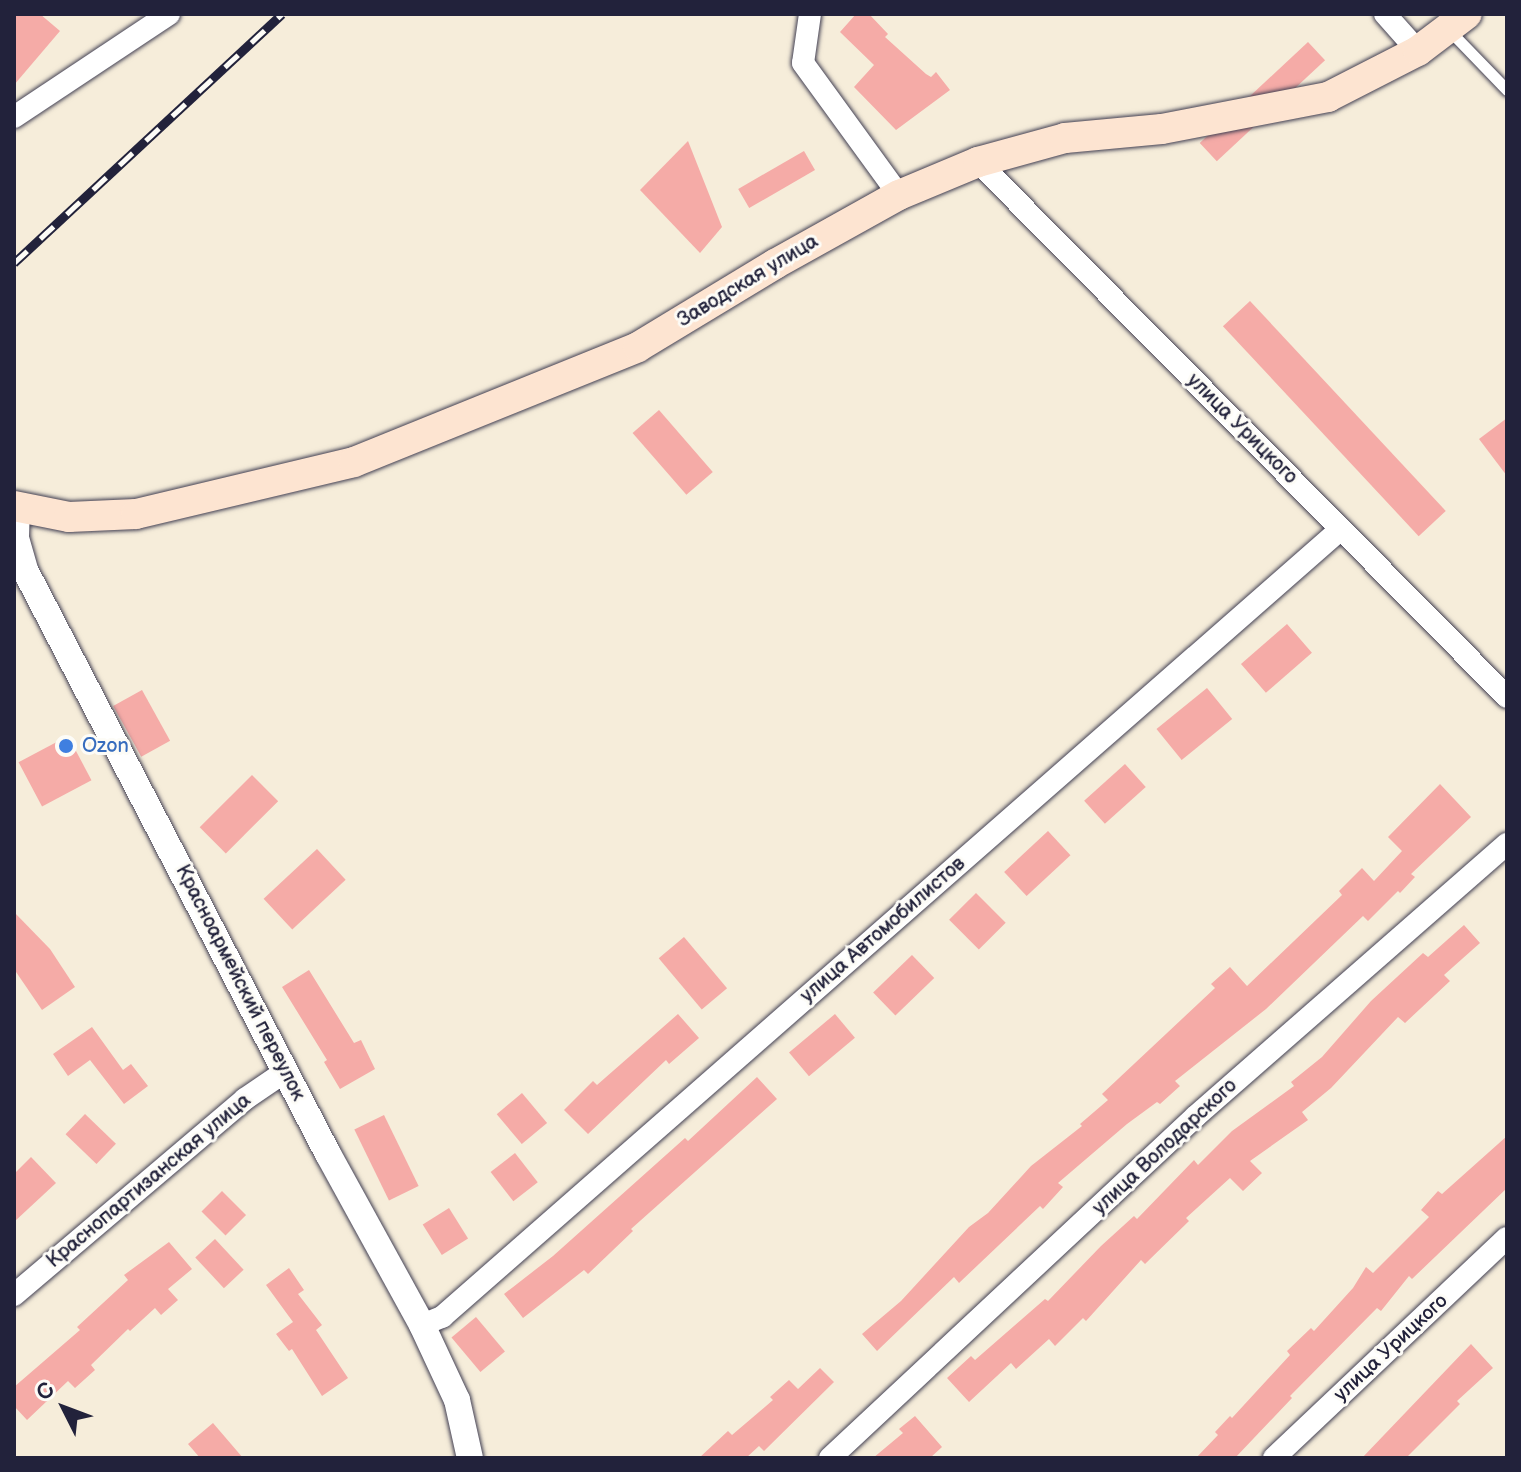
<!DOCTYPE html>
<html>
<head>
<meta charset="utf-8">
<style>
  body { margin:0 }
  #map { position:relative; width:1521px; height:1472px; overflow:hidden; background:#f6edda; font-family:"Balsamiq Sans",sans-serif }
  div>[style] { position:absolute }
  .building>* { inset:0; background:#f5aba7; transform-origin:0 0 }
  .roads { filter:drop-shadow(0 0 2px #424053) drop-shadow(0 0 2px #424053) }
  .service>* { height:11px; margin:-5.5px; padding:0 5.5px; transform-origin:5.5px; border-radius:5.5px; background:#fff }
  .minor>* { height:22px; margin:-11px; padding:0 11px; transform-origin:11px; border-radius:11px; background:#fff }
  .tertiary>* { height:26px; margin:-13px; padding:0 13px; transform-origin:13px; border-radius:13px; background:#fff }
  .secondary>* { height:30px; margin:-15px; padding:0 15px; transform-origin:15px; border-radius:15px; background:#fde4d1 }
  .rail>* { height:9px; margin-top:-4.5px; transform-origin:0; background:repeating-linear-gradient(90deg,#fdfcf7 0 18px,#22223b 0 36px); box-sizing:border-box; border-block:2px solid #22223b }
  .dots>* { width:22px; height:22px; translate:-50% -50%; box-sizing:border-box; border:4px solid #fdfcf7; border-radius:50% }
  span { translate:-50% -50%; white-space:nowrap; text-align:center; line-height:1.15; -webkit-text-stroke:6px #fdfcf7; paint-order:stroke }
  .street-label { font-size:20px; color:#22223b }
  .shop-label { font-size:20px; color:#366cbe }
  .left { translate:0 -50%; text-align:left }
  .frame { position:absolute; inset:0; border:16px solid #22223b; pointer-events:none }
  .north { position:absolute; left:24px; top:1368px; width:80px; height:80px; -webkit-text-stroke:6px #fdfcf7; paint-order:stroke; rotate:312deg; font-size:22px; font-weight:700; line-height:32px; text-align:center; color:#22223b }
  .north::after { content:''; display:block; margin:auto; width:28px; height:36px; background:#22223b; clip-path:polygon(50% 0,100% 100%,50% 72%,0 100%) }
</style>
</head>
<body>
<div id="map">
  <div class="building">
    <i style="clip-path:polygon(14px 14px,40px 14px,60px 31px,14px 85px)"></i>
    <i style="clip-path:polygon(856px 14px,869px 14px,888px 34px,885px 37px,926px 74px,931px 77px,936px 72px,950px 90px,896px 130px,854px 87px,874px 65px,840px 32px)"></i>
    <i style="left:1308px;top:42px;width:25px;height:148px;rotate:47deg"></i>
    <i style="clip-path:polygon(688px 141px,722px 227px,700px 253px,640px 190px)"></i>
    <i style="left:804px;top:151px;width:22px;height:76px;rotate:60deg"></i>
    <i style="left:1250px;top:301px;width:287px;height:37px;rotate:47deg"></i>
    <i style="left:659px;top:410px;width:82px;height:35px;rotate:49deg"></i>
    <i style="clip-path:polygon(1507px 418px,1507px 476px,1479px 439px)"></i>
    <i style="left:1287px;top:624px;width:38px;height:61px;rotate:49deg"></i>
    <i style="left:1207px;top:688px;width:40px;height:65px;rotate:51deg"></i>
    <i style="left:142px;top:690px;width:58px;height:33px;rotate:61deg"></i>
    <i style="left:68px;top:736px;width:50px;height:56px;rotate:62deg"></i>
    <i style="left:1125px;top:764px;width:31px;height:55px;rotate:48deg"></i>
    <i style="left:252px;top:775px;width:37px;height:74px;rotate:45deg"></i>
    <i style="clip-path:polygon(1440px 784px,1471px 817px,1411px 874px,1415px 877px,1400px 893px,1398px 891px,1368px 921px,1363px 916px,1266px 1009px,1175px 1081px,1180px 1086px,1160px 1104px,1157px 1102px,1127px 1124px,1058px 1183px,1063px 1187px,1043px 1209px,1040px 1206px,959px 1283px,954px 1277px,877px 1351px,862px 1334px,901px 1301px,969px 1227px,988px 1213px,1031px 1166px,1082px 1126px,1080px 1124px,1108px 1100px,1102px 1094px,1215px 988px,1211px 984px,1230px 967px,1247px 986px,1342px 895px,1339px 891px,1362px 868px,1374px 881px,1402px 851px,1388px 837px)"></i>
    <i style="left:1048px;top:831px;width:33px;height:60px;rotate:47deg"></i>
    <i style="left:317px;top:849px;width:42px;height:73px;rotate:47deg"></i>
    <i style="left:976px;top:893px;width:42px;height:38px;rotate:45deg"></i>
    <i style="clip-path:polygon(14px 912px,50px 949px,75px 987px,42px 1010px,14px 969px)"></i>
    <i style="clip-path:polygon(1464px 925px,1480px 943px,1444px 975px,1450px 981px,1405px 1023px,1398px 1017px,1331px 1088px,1302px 1112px,1308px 1120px,1250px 1161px,1262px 1173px,1243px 1191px,1230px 1178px,1186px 1218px,1189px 1221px,1145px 1264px,1141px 1260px,1086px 1321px,1083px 1318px,1055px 1346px,1049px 1339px,1016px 1369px,1011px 1363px,969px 1402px,947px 1378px,971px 1356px,975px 1360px,1045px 1299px,1048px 1301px,1101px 1246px,1134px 1216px,1137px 1219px,1194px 1160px,1198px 1165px,1232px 1131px,1294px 1086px,1291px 1082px,1322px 1057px,1371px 1001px,1423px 953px,1428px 957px)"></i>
    <i style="left:684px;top:937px;width:67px;height:33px;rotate:50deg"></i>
    <i style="left:912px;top:955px;width:32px;height:54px;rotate:46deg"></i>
    <i style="clip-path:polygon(309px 970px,354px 1043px,361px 1040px,375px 1069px,340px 1089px,324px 1062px,327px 1060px,282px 987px)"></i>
    <i style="clip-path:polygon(678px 1014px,699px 1038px,669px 1064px,666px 1060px,588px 1134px,564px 1110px,593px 1081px,597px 1085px)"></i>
    <i style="left:835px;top:1014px;width:31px;height:60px;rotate:50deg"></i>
    <i style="clip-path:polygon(92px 1027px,123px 1070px,131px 1064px,148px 1086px,124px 1104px,90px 1060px,68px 1076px,53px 1054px)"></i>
    <i style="clip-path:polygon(757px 1077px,777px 1099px,631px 1229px,633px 1231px,588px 1274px,584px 1270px,523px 1318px,504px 1294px,553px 1256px,685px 1138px,688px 1141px)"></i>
    <i style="left:522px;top:1093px;width:39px;height:33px;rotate:50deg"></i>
    <i style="left:85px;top:1114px;width:43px;height:28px;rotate:44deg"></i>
    <i style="left:384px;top:1115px;width:79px;height:33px;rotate:64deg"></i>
    <i style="clip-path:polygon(1507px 1136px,1507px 1188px,1412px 1279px,1409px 1276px,1381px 1311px,1377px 1308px,1290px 1396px,1292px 1398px,1235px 1458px,1196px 1458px,1218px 1435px,1215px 1432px,1230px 1416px,1232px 1418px,1290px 1355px,1287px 1351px,1311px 1328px,1314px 1331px,1353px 1288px,1366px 1267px,1373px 1273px,1429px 1217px,1421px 1210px,1438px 1191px,1442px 1194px)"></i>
    <i style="left:515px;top:1153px;width:37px;height:31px;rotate:52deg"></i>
    <i style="clip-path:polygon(31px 1157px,56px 1183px,14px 1222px,14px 1174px)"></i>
    <i style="left:222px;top:1191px;width:34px;height:29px;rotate:45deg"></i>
    <i style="left:449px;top:1208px;width:36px;height:31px;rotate:58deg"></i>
    <i style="left:215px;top:1239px;width:42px;height:27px;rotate:47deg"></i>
    <i style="clip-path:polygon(169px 1242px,192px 1269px,168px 1289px,178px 1300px,161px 1315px,155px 1308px,130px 1331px,128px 1329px,91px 1365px,95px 1370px,75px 1388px,68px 1381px,27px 1420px,14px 1406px,14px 1387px,80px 1330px,77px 1327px,128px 1280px,124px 1275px)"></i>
    <i style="clip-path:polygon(289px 1268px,304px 1290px,298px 1294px,322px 1325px,316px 1330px,348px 1378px,322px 1396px,292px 1349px,289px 1351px,276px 1334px,293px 1322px,266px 1285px)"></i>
    <i style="left:476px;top:1317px;width:45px;height:32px;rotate:50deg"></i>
    <i style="clip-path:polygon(1471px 1344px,1493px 1368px,1457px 1401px,1460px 1404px,1406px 1458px,1362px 1458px)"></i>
    <i style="clip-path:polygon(820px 1368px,834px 1382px,764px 1451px,759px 1446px,746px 1458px,699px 1458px,728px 1431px,732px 1435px,773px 1400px,770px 1397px,789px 1380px,798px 1389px)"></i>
    <i style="clip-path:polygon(915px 1416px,942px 1447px,930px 1458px,873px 1458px,903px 1433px,899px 1429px)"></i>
    <i style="clip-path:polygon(213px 1423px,243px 1458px,200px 1458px,188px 1444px)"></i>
  </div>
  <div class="roads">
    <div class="service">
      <i style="left:1448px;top:29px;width:85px;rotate:46deg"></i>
    </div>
    <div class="minor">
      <i style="left:810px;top:14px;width:49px;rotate:98.1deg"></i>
      <i style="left:803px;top:63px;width:163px;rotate:54deg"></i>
      <i style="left:1385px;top:14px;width:50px;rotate:48.3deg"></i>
      <i style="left:14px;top:117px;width:186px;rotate:-33.6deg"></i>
      <i style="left:978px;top:162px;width:752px;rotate:45.32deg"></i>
      <i style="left:14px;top:1295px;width:303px;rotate:-40.3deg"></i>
      <i style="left:245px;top:1099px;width:50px;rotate:-34.3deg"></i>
      <i style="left:422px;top:1325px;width:22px;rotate:-22deg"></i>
      <i style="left:442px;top:1317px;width:1195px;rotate:-41.24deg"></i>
      <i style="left:830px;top:1458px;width:501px;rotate:-43.06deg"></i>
      <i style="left:1196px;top:1116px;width:413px;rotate:-41.2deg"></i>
      <i style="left:1274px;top:1458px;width:320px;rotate:-43.4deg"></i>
    </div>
    <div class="tertiary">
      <i style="left:17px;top:507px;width:31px;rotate:92deg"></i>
      <i style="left:16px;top:538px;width:33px;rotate:74deg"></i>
      <i style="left:25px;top:570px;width:658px;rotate:62.58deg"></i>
      <i style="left:328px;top:1154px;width:195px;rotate:61.2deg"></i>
      <i style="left:422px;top:1325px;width:83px;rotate:65deg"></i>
      <i style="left:457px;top:1400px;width:59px;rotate:77.4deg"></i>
    </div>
    <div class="secondary">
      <i style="left:14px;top:506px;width:56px;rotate:11.3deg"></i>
      <i style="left:69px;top:517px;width:67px;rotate:-2.6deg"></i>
      <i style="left:136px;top:514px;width:224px;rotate:-13.4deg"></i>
      <i style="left:354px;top:462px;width:306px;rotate:-22deg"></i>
      <i style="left:638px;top:347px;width:160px;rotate:-31.2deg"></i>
      <i style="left:775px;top:264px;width:142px;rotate:-29.1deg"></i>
      <i style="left:899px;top:195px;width:86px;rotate:-22.7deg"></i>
      <i style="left:978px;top:162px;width:90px;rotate:-15.4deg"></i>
      <i style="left:1065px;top:138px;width:97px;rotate:-5.3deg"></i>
      <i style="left:1162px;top:129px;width:169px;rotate:-10.9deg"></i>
      <i style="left:1328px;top:97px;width:101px;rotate:-27.1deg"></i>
      <i style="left:1418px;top:51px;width:61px;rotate:-37.1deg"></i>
    </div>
  </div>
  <div class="rail">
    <i style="left:14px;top:263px;width:366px;rotate:-42.9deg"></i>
  </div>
  <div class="dots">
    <i style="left:66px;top:746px;background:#3f7fe0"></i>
  </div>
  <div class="street-label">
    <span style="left:748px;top:281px;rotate:-31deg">Заводская улица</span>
    <span style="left:1242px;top:429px;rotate:45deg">улица Урицкого</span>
    <span style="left:883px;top:930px;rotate:-41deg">улица Автомобилистов</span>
    <span style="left:240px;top:983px;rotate:63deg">Красноармейский переулок</span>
    <span style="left:1165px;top:1147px;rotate:-43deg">улица Володарского</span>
    <span style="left:149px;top:1181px;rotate:-40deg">Краснопартизанская улица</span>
    <span style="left:1391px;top:1348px;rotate:-43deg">улица Урицкого</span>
  </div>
  <div class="shop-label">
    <span class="left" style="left:82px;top:746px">Ozon</span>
  </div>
  <div class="frame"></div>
  <div class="north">С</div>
</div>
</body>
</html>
